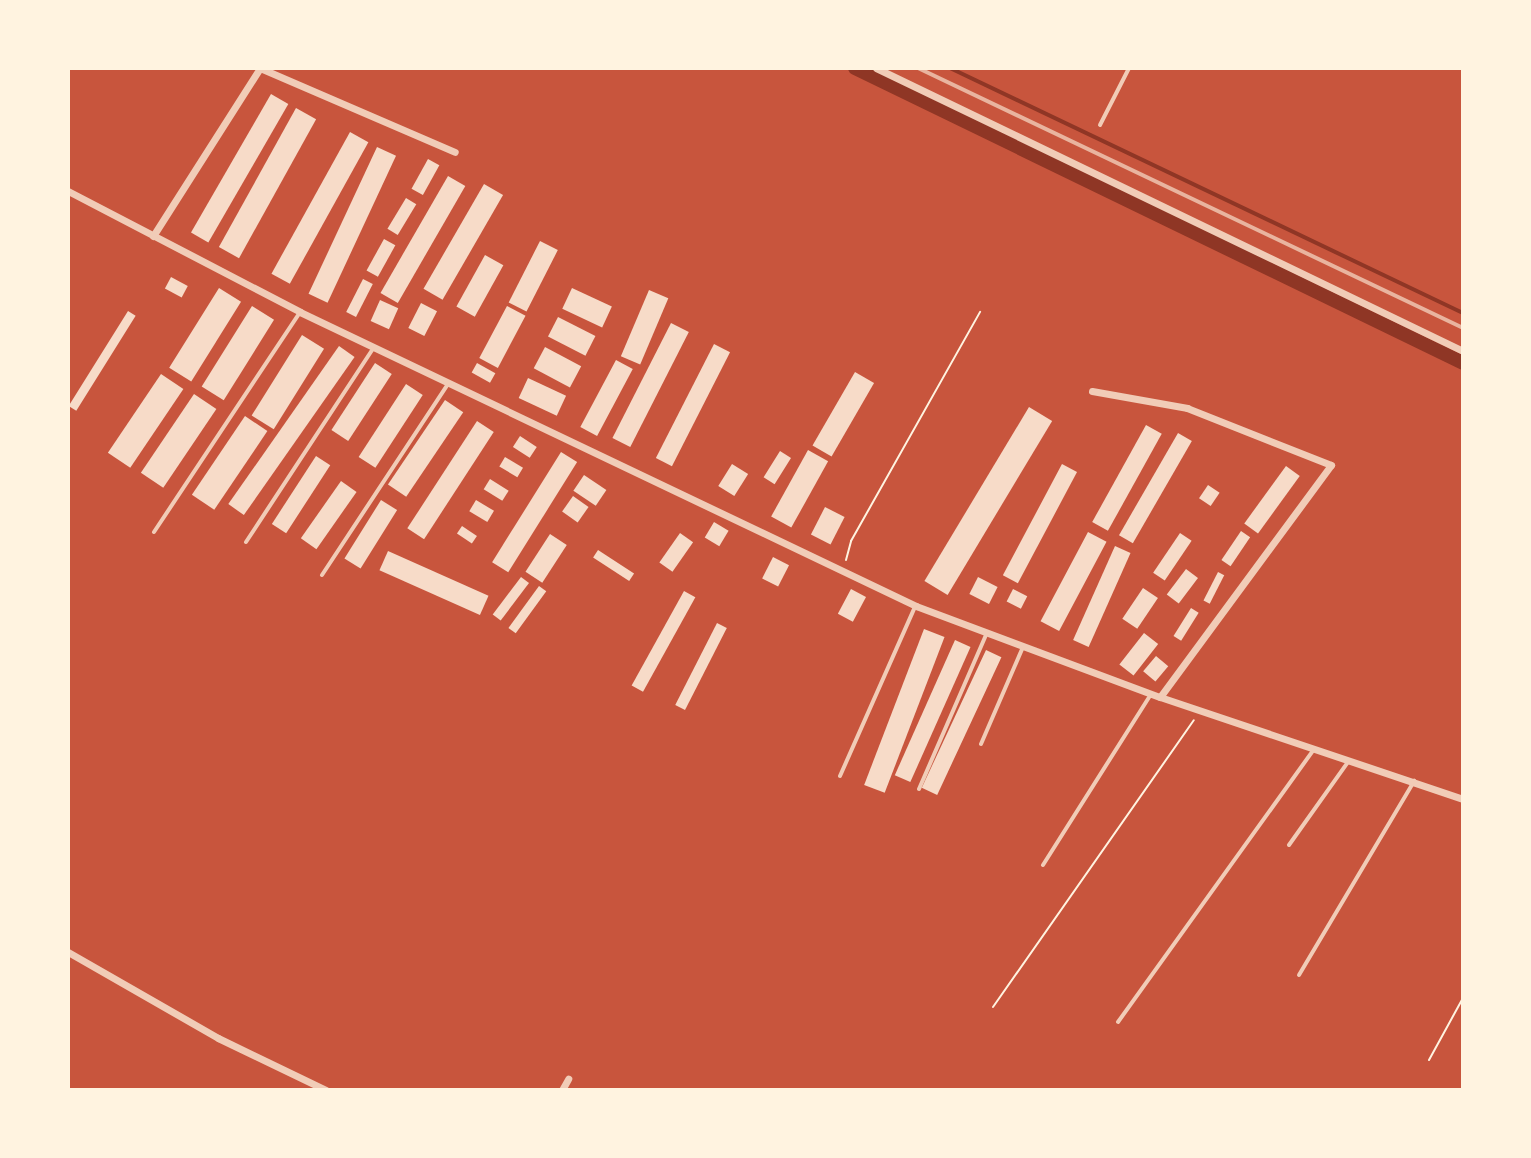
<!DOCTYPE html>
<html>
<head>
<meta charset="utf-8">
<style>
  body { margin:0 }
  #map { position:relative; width:1531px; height:1158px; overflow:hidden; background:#c8553d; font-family:"Nunito Sans",sans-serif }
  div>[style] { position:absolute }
  .stream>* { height:4px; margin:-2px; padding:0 2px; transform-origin:2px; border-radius:2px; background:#8f3625 }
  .canal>* { height:14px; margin:-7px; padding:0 7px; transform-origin:7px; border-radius:7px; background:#8f3625 }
  .building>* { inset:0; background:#f7dbc8; transform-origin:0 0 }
  .path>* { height:2px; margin:-1px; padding:0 1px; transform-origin:1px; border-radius:1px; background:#fff3e0 }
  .service>* { height:4px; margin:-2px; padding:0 2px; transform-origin:2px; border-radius:2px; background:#f1ccb7 }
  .minor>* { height:7px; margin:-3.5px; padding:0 3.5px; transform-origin:3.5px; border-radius:3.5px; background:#f1ccb7 }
  .rail>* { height:4px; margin:-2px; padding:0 2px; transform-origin:2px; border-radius:2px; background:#e9b49f }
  span { translate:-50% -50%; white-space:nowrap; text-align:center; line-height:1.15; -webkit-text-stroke:6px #fff3e0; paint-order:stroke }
  .frame { position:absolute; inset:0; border:70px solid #fff3e0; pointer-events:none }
</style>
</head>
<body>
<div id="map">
  <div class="stream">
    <i style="left:950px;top:68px;width:569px;rotate:25.53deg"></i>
  </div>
  <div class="canal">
    <i style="left:855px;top:68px;width:676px;rotate:25.88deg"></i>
  </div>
  <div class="building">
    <i style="left:271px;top:94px;width:20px;height:160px;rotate:30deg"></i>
    <i style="left:296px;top:108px;width:23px;height:159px;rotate:29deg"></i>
    <i style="left:350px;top:132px;width:21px;height:162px;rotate:29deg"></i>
    <i style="left:377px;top:147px;width:21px;height:162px;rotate:25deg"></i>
    <i style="left:428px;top:159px;width:13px;height:34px;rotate:29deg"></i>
    <i style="left:448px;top:176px;width:20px;height:135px;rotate:30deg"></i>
    <i style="left:484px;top:184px;width:22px;height:121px;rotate:30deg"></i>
    <i style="left:406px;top:198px;width:12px;height:36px;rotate:31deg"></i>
    <i style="left:384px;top:239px;width:13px;height:36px;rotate:29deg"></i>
    <i style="left:540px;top:241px;width:20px;height:69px;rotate:27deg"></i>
    <i style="left:485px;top:255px;width:21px;height:59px;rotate:29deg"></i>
    <i style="left:171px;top:277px;width:19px;height:13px;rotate:28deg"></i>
    <i style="left:363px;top:279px;width:11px;height:37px;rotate:27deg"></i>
    <i style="left:219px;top:288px;width:26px;height:94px;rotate:32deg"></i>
    <i style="left:572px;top:288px;width:44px;height:23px;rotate:25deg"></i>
    <i style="left:649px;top:290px;width:21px;height:72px;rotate:23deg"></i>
    <i style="left:380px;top:300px;width:20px;height:23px;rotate:24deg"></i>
    <i style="left:421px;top:303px;width:18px;height:28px;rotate:27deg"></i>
    <i style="left:252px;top:306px;width:26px;height:95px;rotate:32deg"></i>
    <i style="left:507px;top:306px;width:21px;height:59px;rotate:28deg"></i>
    <i style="left:128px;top:311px;width:9px;height:112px;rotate:32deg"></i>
    <i style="left:558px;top:317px;width:42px;height:22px;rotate:27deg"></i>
    <i style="left:671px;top:323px;width:20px;height:129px;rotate:27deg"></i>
    <i style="left:302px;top:335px;width:26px;height:95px;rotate:32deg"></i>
    <i style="left:714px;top:344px;width:18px;height:128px;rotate:27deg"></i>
    <i style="left:339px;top:346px;width:19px;height:193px;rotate:35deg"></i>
    <i style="left:545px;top:347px;width:41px;height:24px;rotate:28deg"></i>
    <i style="left:616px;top:360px;width:19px;height:76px;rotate:28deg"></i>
    <i style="left:375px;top:363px;width:20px;height:80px;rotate:33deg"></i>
    <i style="left:477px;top:363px;width:21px;height:11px;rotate:29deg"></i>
    <i style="left:855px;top:372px;width:22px;height:85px;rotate:30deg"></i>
    <i style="left:161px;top:374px;width:27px;height:95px;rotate:34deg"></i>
    <i style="left:528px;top:378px;width:42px;height:22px;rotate:25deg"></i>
    <i style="left:406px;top:384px;width:20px;height:87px;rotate:33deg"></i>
    <i style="left:194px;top:394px;width:27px;height:95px;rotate:34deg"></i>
    <i style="left:445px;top:400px;width:22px;height:102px;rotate:34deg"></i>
    <i style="left:1029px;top:407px;width:27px;height:203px;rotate:31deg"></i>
    <i style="left:245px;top:416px;width:27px;height:95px;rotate:34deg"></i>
    <i style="left:477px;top:421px;width:20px;height:128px;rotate:33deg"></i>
    <i style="left:1146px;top:425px;width:18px;height:111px;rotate:29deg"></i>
    <i style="left:1178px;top:433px;width:16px;height:118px;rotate:30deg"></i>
    <i style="left:520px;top:436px;width:20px;height:13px;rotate:33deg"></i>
    <i style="left:808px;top:450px;width:23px;height:76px;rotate:29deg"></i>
    <i style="left:780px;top:451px;width:13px;height:31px;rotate:32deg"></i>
    <i style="left:561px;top:452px;width:19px;height:130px;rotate:32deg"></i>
    <i style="left:316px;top:456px;width:17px;height:81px;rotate:33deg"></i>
    <i style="left:505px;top:457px;width:21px;height:11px;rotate:31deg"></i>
    <i style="left:732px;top:464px;width:19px;height:26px;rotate:32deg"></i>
    <i style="left:1062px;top:464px;width:17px;height:126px;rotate:28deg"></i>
    <i style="left:1286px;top:466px;width:17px;height:71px;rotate:36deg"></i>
    <i style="left:584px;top:475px;width:27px;height:19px;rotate:34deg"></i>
    <i style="left:490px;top:479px;width:22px;height:12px;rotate:32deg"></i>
    <i style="left:341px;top:481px;width:19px;height:70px;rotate:35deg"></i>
    <i style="left:1208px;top:485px;width:14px;height:16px;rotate:34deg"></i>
    <i style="left:573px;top:496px;width:19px;height:19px;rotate:35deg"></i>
    <i style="left:381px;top:500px;width:19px;height:69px;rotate:32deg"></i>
    <i style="left:476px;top:500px;width:21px;height:13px;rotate:31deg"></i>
    <i style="left:825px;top:507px;width:22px;height:31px;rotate:27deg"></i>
    <i style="left:714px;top:522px;width:17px;height:18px;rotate:31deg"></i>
    <i style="left:462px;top:526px;width:18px;height:9px;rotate:34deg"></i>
    <i style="left:1241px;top:531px;width:11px;height:35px;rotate:34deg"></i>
    <i style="left:1088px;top:532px;width:21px;height:101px;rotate:28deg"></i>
    <i style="left:680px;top:533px;width:16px;height:36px;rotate:35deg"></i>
    <i style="left:1180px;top:533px;width:14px;height:48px;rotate:34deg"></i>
    <i style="left:550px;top:534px;width:20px;height:45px;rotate:33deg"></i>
    <i style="left:1115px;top:546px;width:17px;height:103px;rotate:24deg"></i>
    <i style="left:598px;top:550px;width:43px;height:9px;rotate:33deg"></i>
    <i style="left:388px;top:551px;width:110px;height:21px;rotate:24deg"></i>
    <i style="left:773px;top:557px;width:18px;height:24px;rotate:27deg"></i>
    <i style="left:1186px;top:569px;width:15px;height:32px;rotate:37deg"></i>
    <i style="left:1218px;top:572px;width:7px;height:32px;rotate:27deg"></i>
    <i style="left:521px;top:577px;width:10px;height:47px;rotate:37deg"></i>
    <i style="left:978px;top:577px;width:22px;height:19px;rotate:27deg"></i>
    <i style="left:539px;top:586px;width:9px;height:52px;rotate:36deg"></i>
    <i style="left:1143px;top:588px;width:18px;height:37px;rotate:34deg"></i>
    <i style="left:851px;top:589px;width:17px;height:28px;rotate:28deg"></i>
    <i style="left:1013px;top:589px;width:16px;height:14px;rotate:27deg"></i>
    <i style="left:684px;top:591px;width:13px;height:108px;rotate:29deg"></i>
    <i style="left:1191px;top:608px;width:9px;height:33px;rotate:32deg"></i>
    <i style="left:717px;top:623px;width:11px;height:92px;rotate:27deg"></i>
    <i style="left:924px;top:629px;width:22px;height:167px;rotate:21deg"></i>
    <i style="left:1144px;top:633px;width:18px;height:40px;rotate:38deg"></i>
    <i style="left:955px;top:640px;width:17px;height:148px;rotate:24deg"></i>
    <i style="left:986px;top:650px;width:17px;height:152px;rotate:25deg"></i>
    <i style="left:1156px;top:656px;width:16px;height:20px;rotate:40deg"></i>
  </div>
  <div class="path">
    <i style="left:846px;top:560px;width:20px;rotate:-75deg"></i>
    <i style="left:851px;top:541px;width:263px;rotate:-60.6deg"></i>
    <i style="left:993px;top:1007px;width:350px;rotate:-55deg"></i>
    <i style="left:1429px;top:1060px;width:71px;rotate:-61.3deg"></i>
  </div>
  <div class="service">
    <i style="left:1100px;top:125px;width:64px;rotate:-63deg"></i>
    <i style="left:154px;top:532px;width:264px;rotate:-56.4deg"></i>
    <i style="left:246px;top:542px;width:233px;rotate:-56.7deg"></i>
    <i style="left:322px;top:575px;width:229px;rotate:-56.6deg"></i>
    <i style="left:981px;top:744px;width:106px;rotate:-66.6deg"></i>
    <i style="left:840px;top:776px;width:185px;rotate:-66.1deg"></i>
    <i style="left:919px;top:789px;width:168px;rotate:-66.5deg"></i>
    <i style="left:1289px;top:845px;width:102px;rotate:-54.6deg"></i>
    <i style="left:1043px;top:865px;width:202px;rotate:-57.7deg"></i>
    <i style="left:1299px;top:975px;width:226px;rotate:-59.3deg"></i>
    <i style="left:1118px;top:1022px;width:336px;rotate:-54.3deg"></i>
  </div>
  <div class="minor">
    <i style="left:260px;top:68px;width:212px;rotate:23.3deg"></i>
    <i style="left:876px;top:68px;width:652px;rotate:25.74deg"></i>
    <i style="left:68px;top:191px;width:262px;rotate:27.5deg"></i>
    <i style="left:300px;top:312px;width:683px;rotate:25.51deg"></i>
    <i style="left:916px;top:606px;width:260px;rotate:20.5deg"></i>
    <i style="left:1160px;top:697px;width:320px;rotate:18.6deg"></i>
    <i style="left:153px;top:236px;width:199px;rotate:-57.5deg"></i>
    <i style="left:1092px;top:391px;width:97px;rotate:10.1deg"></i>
    <i style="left:1187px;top:408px;width:155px;rotate:21.6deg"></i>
    <i style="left:1331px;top:465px;width:288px;rotate:126.4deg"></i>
    <i style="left:68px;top:952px;width:173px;rotate:29.8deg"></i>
    <i style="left:218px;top:1038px;width:120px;rotate:25.7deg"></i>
    <i style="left:562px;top:1090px;width:13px;rotate:-61deg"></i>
  </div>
  <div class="rail">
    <i style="left:918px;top:68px;width:604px;rotate:25.5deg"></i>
  </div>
  <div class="frame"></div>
</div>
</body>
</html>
